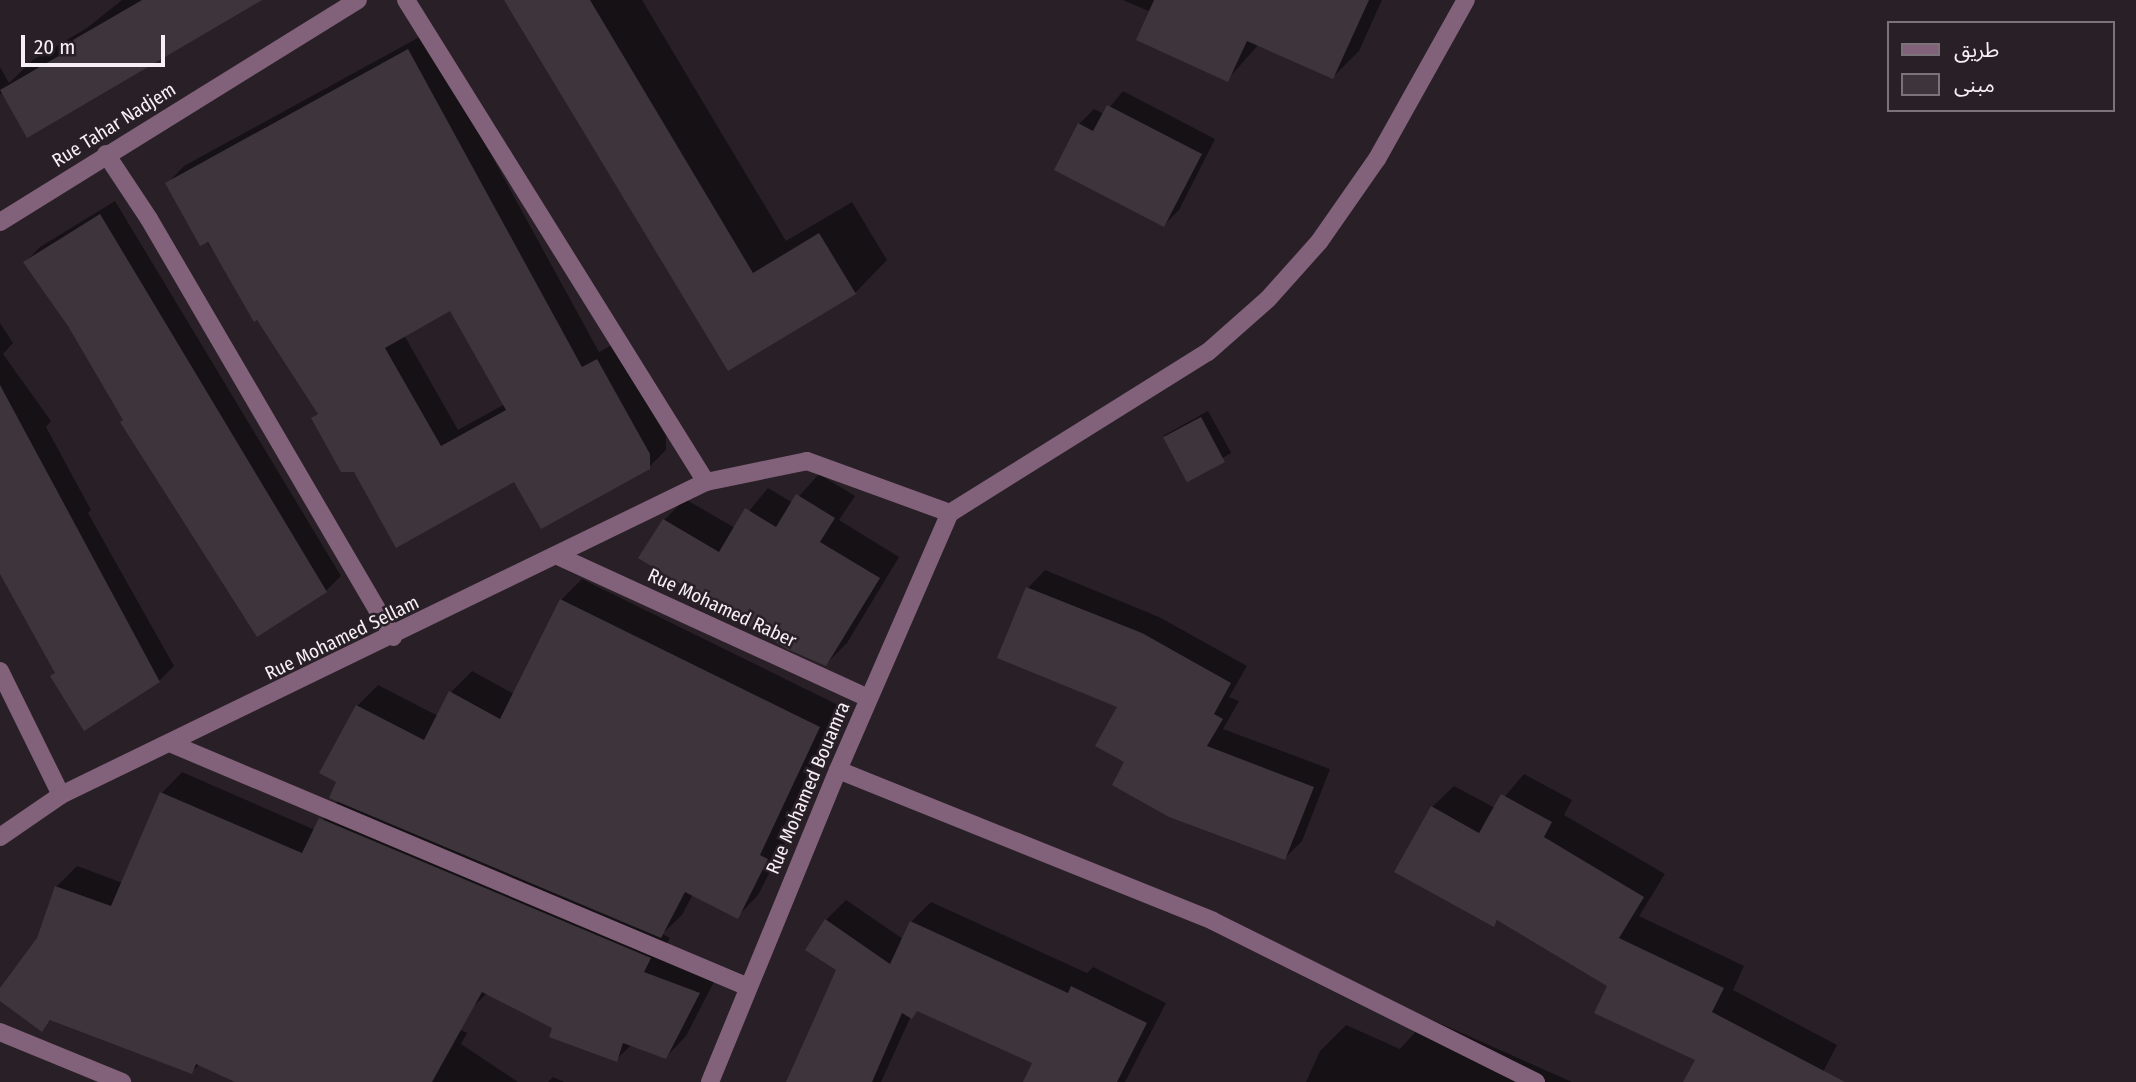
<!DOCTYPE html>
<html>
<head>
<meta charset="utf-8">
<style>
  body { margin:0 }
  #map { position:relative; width:2136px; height:1082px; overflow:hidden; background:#292027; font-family:"Fira Sans Condensed","Noto Sans Arabic",sans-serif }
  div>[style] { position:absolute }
  .shadow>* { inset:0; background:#0007; transform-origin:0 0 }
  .building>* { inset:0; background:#3e353c; transform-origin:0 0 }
  .street>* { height:18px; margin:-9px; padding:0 9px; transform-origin:9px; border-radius:9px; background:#82617a }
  span { translate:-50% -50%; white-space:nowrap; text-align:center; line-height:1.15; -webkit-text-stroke:5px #292027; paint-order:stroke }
  .street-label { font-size:19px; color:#f6f0f5 }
  .legend { position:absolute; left:1887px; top:21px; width:228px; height:91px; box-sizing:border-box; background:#292027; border:2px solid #7b7379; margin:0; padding:9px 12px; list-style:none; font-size:21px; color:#f6f0f5 }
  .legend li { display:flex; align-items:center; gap:14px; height:35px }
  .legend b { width:35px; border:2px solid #7b7379 }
  .scale { position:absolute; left:21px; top:35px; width:144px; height:32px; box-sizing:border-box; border:4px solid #f6f0f5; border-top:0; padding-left:9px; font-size:21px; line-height:24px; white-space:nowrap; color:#f6f0f5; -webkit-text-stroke:5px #292027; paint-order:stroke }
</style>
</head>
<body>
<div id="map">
  <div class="shadow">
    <i style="clip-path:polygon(122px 0,257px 0,0 94px,0 67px,9px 83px,33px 60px,87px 28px)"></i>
    <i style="clip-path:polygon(506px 0,642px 0,786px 241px,852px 202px,887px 260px,855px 293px,728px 369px)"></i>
    <i style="clip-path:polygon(1123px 0,1382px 0,1359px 51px,1333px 77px,1259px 44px,1228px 79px,1151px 12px)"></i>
    <i style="clip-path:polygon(evenodd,425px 34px,599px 352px,614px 344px,666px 436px,666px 450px,649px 467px,355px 470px,313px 418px,319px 412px,168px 183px,184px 166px,425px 34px,451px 309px,505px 404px,458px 430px,404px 335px,451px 309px)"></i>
    <i style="clip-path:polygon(1123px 91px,1215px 139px,1179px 210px,1164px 225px,1079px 124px,1094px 109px,1104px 114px)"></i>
    <i style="clip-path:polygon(115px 201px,341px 576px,326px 591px,70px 325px,25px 262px,40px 247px)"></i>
    <i style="clip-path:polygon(0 323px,13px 343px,3px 354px,51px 421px,46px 427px,91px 510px,88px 513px,174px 666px,159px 681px,52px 676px,56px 672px,0 570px)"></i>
    <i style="left:1208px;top:411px;width:48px;height:51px;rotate:61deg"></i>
    <i style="clip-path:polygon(819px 474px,855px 496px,839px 520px,899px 557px,847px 643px,826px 664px,641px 558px,664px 520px,685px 499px,735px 528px,768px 488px,793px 503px)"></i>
    <i style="clip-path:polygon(1045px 570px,1159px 617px,1247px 666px,1229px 697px,1239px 701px,1223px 729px,1330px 769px,1302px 841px,1285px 858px,1127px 762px,1119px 706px,999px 657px,1028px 588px)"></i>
    <i style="clip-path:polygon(582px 579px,840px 706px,780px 834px,788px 837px,758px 895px,737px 917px,693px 894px,682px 915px,662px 934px,670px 938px,663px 951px,719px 972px,686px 1036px,666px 1057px,632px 1044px,616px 1060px,487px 993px,473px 1007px,403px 1001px,467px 1033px,461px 1044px,518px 1082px,243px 1082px,200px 1064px,191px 1072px,52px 1019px,42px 1029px,0 999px,0 991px,38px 939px,56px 887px,77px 866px,123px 883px,162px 793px,182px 772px,315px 830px,339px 800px,339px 782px,357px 706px,378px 685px,438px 716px,451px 692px,472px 671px,514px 694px,561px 600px)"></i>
    <i style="clip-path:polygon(1524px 774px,1572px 800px,1564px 815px,1665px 874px,1639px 916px,1744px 966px,1733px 990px,1837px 1045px,1822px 1074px,1840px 1082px,1692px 1082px,1697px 1060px,1609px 985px,1499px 919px,1493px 925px,1432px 807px,1454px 786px,1495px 808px)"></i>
    <i style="clip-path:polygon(846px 900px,903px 939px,911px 922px,931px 902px,1087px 973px,1093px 967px,1166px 1003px,1125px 1082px,1025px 1082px,1035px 1062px,919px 1009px,911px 1016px,881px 1082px,788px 1082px,838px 969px,826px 920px)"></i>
    <i style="clip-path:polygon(1428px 1018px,1572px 1082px,1306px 1082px,1320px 1051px,1346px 1025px,1400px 1049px)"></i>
    <i style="clip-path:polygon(553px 1077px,564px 1082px,548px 1082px)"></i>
  </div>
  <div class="building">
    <i style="clip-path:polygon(142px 0,262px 0,27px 138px,0 90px,76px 46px,73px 40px)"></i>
    <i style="clip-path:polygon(504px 0,590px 0,753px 273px,819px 233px,856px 294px,728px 371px)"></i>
    <i style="clip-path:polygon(1154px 0,1369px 0,1333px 79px,1247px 41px,1228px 82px,1136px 40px)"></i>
    <i style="clip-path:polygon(evenodd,408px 49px,582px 367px,597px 359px,650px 454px,650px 469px,541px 529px,514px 482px,396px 548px,354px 472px,341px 472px,311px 418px,318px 414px,257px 320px,254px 322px,208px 242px,200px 246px,165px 183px,408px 49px,450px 311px,506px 410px,441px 446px,385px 348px,450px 311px)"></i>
    <i style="clip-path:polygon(1107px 105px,1202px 154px,1164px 227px,1054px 170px,1078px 123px,1093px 131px)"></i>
    <i style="clip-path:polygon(100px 214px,327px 592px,257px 637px,120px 422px,123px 420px,68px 326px,23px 262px)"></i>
    <i style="clip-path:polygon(0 385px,160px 682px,84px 731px,50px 676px,55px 673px,0 574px)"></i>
    <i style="left:1201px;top:417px;width:51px;height:43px;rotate:62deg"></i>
    <i style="clip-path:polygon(796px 494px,835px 518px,820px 542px,880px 578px,826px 666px,787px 649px,638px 558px,663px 519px,719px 552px,745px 508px,776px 527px)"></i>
    <i style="clip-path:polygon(1026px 587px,1142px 633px,1231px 683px,1214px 714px,1223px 719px,1207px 746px,1314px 787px,1285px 860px,1169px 817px,1112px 785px,1124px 762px,1095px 746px,1117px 707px,997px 658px)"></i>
    <i style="clip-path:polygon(560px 599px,820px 727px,760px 855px,768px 859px,738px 919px,685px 892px,661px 938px,329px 798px,336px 782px,319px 773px,356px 705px,424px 740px,449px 691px,500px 719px)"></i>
    <i style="clip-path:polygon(160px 792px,302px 853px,319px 818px,651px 958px,644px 972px,700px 993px,666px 1059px,623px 1043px,617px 1062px,549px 1037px,552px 1028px,482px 992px,432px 1082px,235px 1082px,196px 1064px,192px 1074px,50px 1020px,42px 1032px,0 1001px,0 988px,37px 938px,55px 886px,111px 906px)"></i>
    <i style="clip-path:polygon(1501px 794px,1552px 822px,1544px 837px,1644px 897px,1619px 938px,1724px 988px,1712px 1012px,1845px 1082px,1683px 1082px,1695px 1060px,1594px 1013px,1607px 986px,1497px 920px,1494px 927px,1394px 872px,1431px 806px,1479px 833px)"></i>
    <i style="clip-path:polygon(825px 919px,890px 964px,910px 921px,1068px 993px,1071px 986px,1147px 1023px,1117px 1082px,1023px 1082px,1032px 1063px,917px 1011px,912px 1019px,902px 1013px,872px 1082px,786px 1082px,836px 970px,805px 950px)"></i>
  </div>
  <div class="street">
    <i style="left:406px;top:0;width:568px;rotate:58.1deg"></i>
    <i style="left:706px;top:482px;width:103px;rotate:-11.7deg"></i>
    <i style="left:807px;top:461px;width:152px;rotate:20deg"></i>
    <i style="left:106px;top:154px;width:78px;rotate:56.5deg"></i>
    <i style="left:149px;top:219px;width:484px;rotate:59.7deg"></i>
    <i style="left:0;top:222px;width:421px;rotate:-31.8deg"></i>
    <i style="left:950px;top:513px;width:304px;rotate:-32deg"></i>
    <i style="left:1208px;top:352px;width:80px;rotate:-41.5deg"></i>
    <i style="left:1268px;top:299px;width:76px;rotate:-48.2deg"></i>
    <i style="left:1319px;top:242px;width:101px;rotate:-55.1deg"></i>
    <i style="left:1377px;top:159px;width:182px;rotate:-60.8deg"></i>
    <i style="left:558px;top:556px;width:341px;rotate:24.6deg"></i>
    <i style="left:0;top:671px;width:138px;rotate:63.8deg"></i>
    <i style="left:172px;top:744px;width:625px;rotate:22.87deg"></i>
    <i style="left:838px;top:770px;width:404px;rotate:21.9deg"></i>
    <i style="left:1213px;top:921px;width:361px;rotate:26.5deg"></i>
    <i style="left:0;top:837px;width:74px;rotate:-34.5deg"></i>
    <i style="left:61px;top:795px;width:717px;rotate:-25.89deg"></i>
    <i style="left:0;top:1032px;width:132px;rotate:22.3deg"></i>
    <i style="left:710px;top:1082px;width:337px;rotate:-67.7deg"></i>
    <i style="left:838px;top:770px;width:280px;rotate:-66.5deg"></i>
  </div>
  <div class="street-label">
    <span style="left:114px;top:125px;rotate:-32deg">Rue Tahar Nadjem</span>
    <span style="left:722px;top:608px;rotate:25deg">Rue Mohamed Raber</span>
    <span style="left:342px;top:638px;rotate:-26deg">Rue Mohamed Sellam</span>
    <span style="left:808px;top:788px;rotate:-67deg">Rue Mohamed Bouamra</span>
  </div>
  <ul class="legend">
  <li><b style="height:9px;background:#82617a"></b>طريق</li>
  <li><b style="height:19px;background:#3e353c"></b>مبنى</li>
  </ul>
  <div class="scale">20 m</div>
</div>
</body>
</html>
